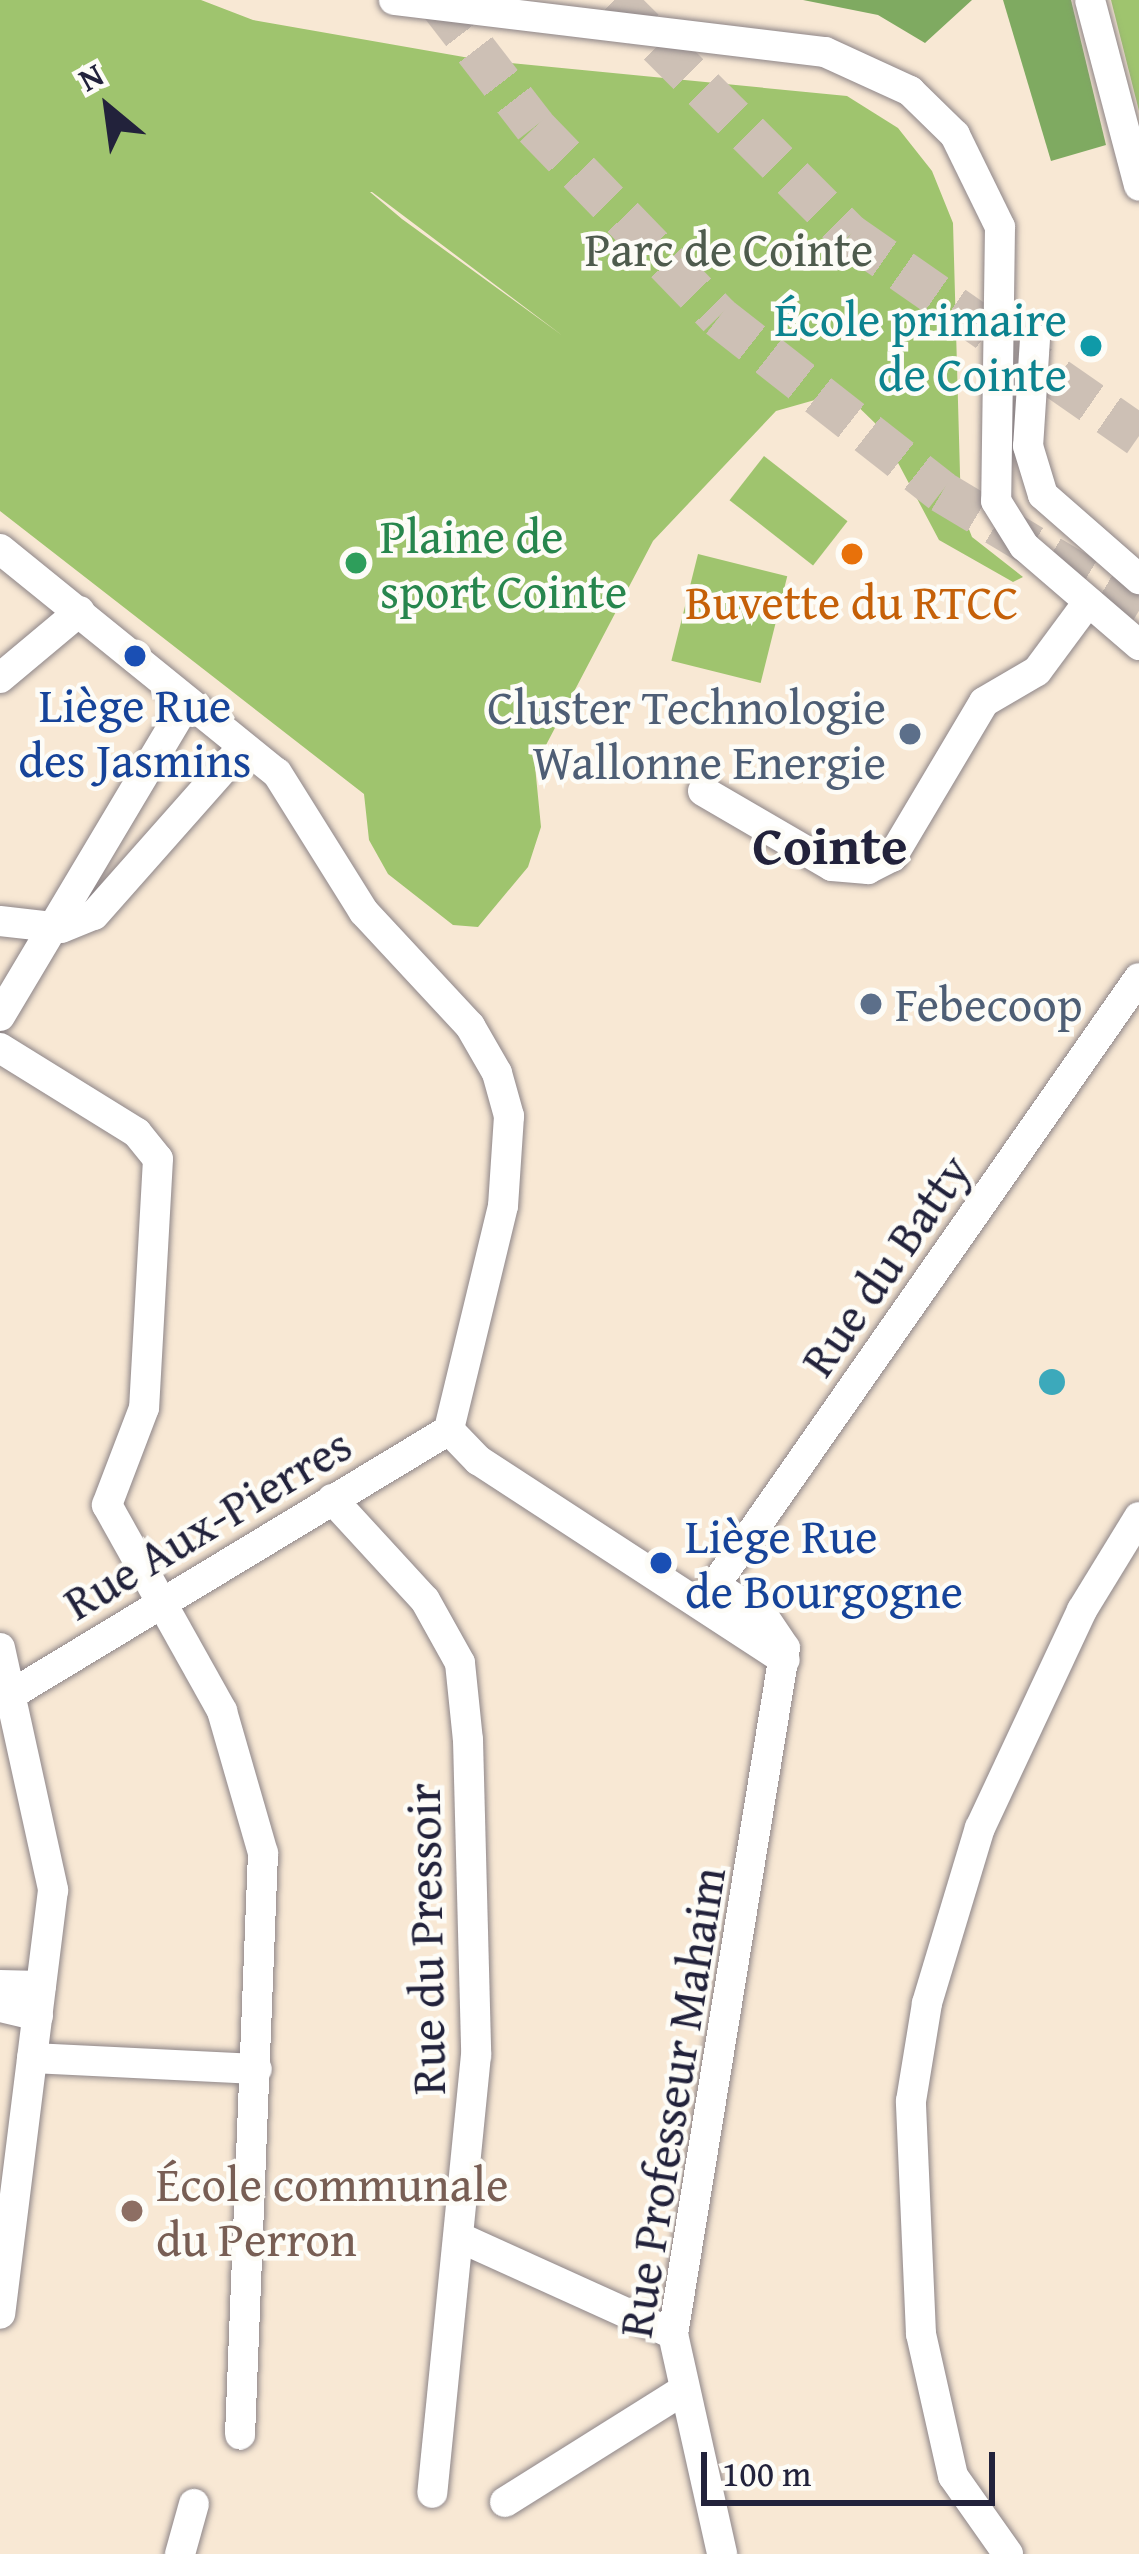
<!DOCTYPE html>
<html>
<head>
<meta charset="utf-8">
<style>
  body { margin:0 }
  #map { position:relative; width:1139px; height:2554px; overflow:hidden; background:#f8e8d4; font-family:"Gentium Book Plus",serif }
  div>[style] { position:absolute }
  .green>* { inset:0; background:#9fc46e; transform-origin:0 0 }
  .forest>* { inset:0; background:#7faa61 }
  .water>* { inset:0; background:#3ca9bb }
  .round { border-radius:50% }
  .highway-tunnel>* { height:42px; margin-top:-21px; transform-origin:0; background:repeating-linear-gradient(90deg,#cdc0b5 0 42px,transparent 0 63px) }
  .roads { filter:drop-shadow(0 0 3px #8d8588) drop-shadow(0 0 3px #8d8588) }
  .minor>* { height:30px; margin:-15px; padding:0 15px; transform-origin:15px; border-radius:15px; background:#fff }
  .dots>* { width:33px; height:33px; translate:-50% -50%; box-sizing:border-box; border:6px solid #fdfcf7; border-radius:50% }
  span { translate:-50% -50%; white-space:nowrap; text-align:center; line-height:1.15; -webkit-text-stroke:9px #fdfcf7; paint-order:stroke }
  .park-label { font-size:48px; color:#4e5b4d }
  .culture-label { font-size:48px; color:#0d838f }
  .right { translate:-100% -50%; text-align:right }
  .leisure-label { font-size:48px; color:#27864d }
  .left { translate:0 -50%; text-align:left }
  .food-label { font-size:48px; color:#c56008 }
  .transit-label { font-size:48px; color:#164399 }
  .service-label { font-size:48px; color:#4e5e75 }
  .street-label { font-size:48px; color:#22223b }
  .education-label { font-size:48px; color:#785e54 }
  .quarter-label { font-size:54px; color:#22223b; font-weight:700 }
  .north { position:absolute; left:48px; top:48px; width:120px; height:120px; -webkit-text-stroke:9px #fdfcf7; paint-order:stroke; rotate:331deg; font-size:33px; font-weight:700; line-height:48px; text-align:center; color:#22223b }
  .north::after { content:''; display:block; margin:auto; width:42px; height:54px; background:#22223b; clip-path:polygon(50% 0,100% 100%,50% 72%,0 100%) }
  .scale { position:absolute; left:701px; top:2452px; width:294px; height:54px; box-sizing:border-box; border:6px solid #22223b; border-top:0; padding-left:15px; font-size:36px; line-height:42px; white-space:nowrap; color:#22223b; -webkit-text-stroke:9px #fdfcf7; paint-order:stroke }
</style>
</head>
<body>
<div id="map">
  <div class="green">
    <i style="clip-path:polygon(evenodd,0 0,201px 0,253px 20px,481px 60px,847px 96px,898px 128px,932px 171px,953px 223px,961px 509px,972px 537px,1023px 577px,1013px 582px,939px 540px,879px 427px,843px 392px,776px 411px,653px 541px,535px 766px,541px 827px,528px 867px,478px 927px,453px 925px,388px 874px,369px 840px,364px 794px,0 511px,0 0,370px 192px,372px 192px,563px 336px,402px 219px,370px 192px)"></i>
    <i style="clip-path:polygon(1111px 0,1139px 0,1139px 111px)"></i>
    <i style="left:764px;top:456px;width:106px;height:56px;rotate:38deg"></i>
    <i style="left:698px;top:554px;width:92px;height:110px;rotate:14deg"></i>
  </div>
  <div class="forest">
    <i style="clip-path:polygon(803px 0,972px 0,925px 43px,878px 15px)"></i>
    <i style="clip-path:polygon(1003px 0,1071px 0,1106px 145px,1051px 161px)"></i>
  </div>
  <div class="water">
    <i class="round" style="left:1039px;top:1369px;width:26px;height:26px"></i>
  </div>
  <div class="highway-tunnel">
    <i style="left:437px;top:0;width:160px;rotate:52.3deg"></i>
    <i style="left:535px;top:127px;width:264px;rotate:45.9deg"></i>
    <i style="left:719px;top:317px;width:283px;rotate:38.1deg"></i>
    <i style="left:942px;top:492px;width:230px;rotate:30.9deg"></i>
    <i style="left:614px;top:0;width:333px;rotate:44.9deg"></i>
    <i style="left:850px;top:235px;width:352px;rotate:34.8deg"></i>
  </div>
  <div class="roads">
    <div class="minor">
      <i style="left:394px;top:0;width:434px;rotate:6.9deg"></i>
      <i style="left:825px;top:52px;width:94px;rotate:24.6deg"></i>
      <i style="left:910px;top:91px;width:63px;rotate:44.4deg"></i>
      <i style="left:955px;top:135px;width:102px;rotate:63.9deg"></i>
      <i style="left:1000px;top:227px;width:274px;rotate:90.8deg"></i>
      <i style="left:996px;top:501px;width:53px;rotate:58.1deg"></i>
      <i style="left:1024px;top:546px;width:152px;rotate:40.7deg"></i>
      <i style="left:1090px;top:0;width:192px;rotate:75.2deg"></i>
      <i style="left:1035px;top:339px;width:107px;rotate:93.7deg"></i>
      <i style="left:1028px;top:446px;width:51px;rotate:73deg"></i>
      <i style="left:1043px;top:495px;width:128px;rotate:41.2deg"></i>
      <i style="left:0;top:549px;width:356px;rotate:39deg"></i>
      <i style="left:277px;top:773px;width:164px;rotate:58deg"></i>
      <i style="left:364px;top:912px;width:156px;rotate:47.1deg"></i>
      <i style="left:470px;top:1026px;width:54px;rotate:60.1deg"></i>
      <i style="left:497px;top:1073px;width:45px;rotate:74.4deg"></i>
      <i style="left:509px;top:1116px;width:90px;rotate:93.8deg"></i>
      <i style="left:503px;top:1206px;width:230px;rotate:103.6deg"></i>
      <i style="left:449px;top:1430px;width:42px;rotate:46deg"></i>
      <i style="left:478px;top:1460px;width:366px;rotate:33.1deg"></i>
      <i style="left:0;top:678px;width:104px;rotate:-39.9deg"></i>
      <i style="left:703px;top:791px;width:149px;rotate:30.2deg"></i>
      <i style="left:832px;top:866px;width:36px;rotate:5deg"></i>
      <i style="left:868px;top:869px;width:27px;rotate:-27deg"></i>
      <i style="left:892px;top:857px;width:180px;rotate:-59.3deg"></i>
      <i style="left:984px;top:702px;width:61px;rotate:-30.3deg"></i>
      <i style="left:1037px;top:671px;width:86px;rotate:-53.5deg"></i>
      <i style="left:0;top:921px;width:61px;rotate:6.5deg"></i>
      <i style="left:61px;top:928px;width:35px;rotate:-22deg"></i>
      <i style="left:94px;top:915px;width:222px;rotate:-48.5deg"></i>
      <i style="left:0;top:1016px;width:361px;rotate:-59.2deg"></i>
      <i style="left:0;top:1048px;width:161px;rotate:31.8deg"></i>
      <i style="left:137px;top:1133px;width:33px;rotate:51deg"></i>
      <i style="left:158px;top:1159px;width:249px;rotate:93.2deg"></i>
      <i style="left:144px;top:1408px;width:104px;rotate:110.9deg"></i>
      <i style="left:107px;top:1505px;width:236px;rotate:60.8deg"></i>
      <i style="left:222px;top:1711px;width:148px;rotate:73.9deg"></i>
      <i style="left:263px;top:1853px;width:582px;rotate:92.26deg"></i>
      <i style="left:332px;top:1499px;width:137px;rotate:47.4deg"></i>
      <i style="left:425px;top:1600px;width:72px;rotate:60.9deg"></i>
      <i style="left:460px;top:1663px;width:77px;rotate:84.1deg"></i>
      <i style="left:468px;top:1740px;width:315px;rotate:88.5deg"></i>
      <i style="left:476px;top:2055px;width:440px;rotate:95.7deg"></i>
      <i style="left:716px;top:1586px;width:57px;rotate:32.9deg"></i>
      <i style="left:764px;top:1617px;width:37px;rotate:56deg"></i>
      <i style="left:785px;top:1648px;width:695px;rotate:99.27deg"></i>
      <i style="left:673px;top:2334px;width:225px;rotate:77.4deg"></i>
      <i style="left:706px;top:1598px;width:756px;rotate:-55.07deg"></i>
      <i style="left:0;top:1648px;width:248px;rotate:77.6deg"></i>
      <i style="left:53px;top:1890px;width:427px;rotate:97.1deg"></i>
      <i style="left:12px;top:1694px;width:511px;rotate:-31.14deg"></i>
      <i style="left:0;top:1985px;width:41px;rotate:1.4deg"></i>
      <i style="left:0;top:2007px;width:39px;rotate:13deg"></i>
      <i style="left:32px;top:2058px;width:225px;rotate:2.8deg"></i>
      <i style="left:461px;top:2238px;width:233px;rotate:24.4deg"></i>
      <i style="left:505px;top:2502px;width:209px;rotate:-32.1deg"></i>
      <i style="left:180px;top:2554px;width:52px;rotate:-74.4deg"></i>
      <i style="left:1008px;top:2554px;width:95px;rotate:-125.2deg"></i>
      <i style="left:953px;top:2476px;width:146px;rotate:-102.7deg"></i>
      <i style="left:921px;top:2334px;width:233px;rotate:-92.5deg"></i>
      <i style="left:911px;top:2101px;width:99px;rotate:-80.7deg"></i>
      <i style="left:927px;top:2003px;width:183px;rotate:-73.2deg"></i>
      <i style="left:980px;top:1828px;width:241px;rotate:-64.9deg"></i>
      <i style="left:1082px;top:1610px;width:109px;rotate:-58.5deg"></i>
    </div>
  </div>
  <div class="dots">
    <i style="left:1091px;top:346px;background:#0f9aa8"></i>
    <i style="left:852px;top:554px;background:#e8710a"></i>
    <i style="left:356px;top:563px;background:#2e9e5b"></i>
    <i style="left:135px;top:656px;background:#1a4fb4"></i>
    <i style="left:910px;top:734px;background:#5c6f8a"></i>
    <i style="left:871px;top:1004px;background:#5c6f8a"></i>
    <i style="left:661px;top:1563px;background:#1a4fb4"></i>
    <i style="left:132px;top:2211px;background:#8d6e63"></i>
  </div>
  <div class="park-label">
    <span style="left:729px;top:249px">Parc de Cointe</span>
  </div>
  <div class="culture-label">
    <span class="right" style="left:1067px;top:346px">École primaire<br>de Cointe</span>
  </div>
  <div class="leisure-label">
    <span class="left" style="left:380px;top:563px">Plaine de<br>sport Cointe</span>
  </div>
  <div class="food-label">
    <span style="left:852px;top:602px">Buvette du RTCC</span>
  </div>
  <div class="transit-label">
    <span style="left:135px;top:732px">Liège Rue<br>des Jasmins</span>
    <span class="left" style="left:685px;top:1563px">Liège Rue<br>de Bourgogne</span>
  </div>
  <div class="service-label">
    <span class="right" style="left:886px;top:734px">Cluster Technologie<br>Wallonne Energie</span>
    <span class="left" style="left:895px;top:1004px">Febecoop</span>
  </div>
  <div class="street-label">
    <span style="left:885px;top:1265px;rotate:-55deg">Rue du Batty</span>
    <span style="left:207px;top:1523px;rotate:-31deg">Rue Aux-Pierres</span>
    <span style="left:425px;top:1939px;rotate:-91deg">Rue du Pressoir</span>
    <span style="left:671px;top:2102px;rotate:-81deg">Rue Professeur Mahaim</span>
  </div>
  <div class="education-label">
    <span class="left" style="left:156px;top:2211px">École communale<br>du Perron</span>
  </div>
  <div class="quarter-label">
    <span style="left:830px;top:845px">Cointe</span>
  </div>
  <div class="north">N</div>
  <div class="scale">100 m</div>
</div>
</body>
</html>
